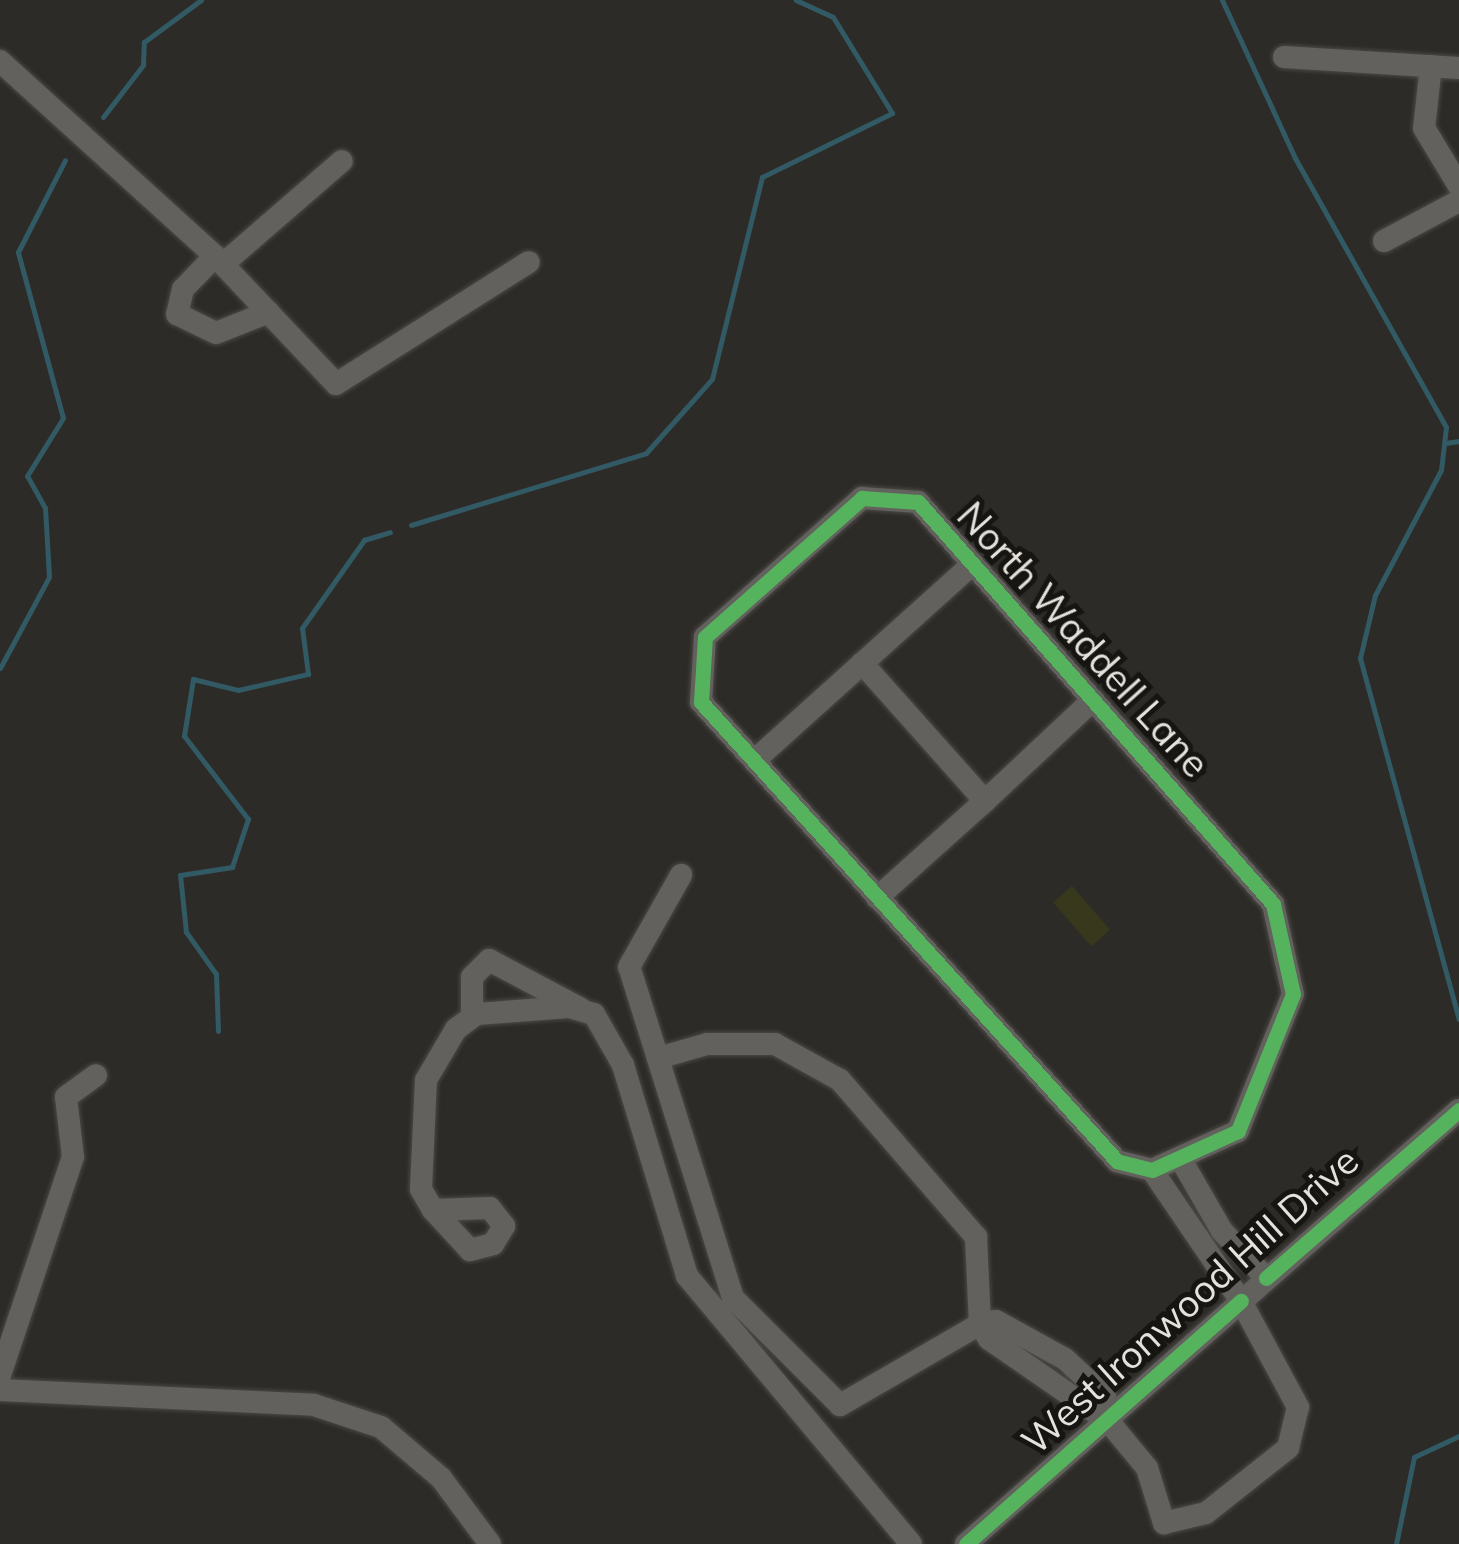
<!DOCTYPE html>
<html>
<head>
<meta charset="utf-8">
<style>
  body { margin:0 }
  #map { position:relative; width:1459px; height:1544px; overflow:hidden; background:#2d2b27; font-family:Mulish,sans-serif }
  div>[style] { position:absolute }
  .green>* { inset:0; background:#37381c; transform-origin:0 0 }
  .stream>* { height:5px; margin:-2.5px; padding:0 2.5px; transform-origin:2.5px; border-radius:2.5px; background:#325a65 }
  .roads { filter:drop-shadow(0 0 2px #4b4946) drop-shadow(0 0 2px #4b4946) }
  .minor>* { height:22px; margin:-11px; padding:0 11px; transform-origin:11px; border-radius:11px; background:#62615d }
  .cycleway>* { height:15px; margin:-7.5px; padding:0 7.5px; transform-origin:7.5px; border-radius:7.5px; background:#56b35d }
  span { translate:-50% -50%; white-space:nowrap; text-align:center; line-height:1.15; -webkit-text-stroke:10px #171511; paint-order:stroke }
  .street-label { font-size:38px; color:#e5e2dd }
</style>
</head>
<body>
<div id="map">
  <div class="green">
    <i style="left:1072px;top:886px;width:58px;height:25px;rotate:49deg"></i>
  </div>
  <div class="stream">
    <i style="left:1222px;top:0;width:174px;rotate:65.2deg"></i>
    <i style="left:1295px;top:158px;width:308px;rotate:60.7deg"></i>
    <i style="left:1446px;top:427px;width:43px;rotate:96.6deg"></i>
    <i style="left:1441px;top:470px;width:141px;rotate:117.8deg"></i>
    <i style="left:1375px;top:595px;width:65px;rotate:103.4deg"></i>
    <i style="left:1360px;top:658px;width:374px;rotate:74.7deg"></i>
    <i style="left:103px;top:117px;width:66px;rotate:-52.4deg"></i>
    <i style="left:143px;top:65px;width:23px;rotate:-88deg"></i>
    <i style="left:144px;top:42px;width:71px;rotate:-36.4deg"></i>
    <i style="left:1445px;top:443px;width:14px;rotate:-8deg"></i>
    <i style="left:411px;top:525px;width:246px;rotate:-17deg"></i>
    <i style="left:646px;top:453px;width:99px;rotate:-48.3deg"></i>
    <i style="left:712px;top:379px;width:208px;rotate:-76.1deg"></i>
    <i style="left:762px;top:177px;width:145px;rotate:-26.2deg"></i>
    <i style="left:892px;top:113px;width:113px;rotate:-121.6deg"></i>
    <i style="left:833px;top:17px;width:41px;rotate:-155.3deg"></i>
    <i style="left:0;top:668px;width:103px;rotate:-61.7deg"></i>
    <i style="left:49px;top:577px;width:69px;rotate:-93.3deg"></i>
    <i style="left:45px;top:508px;width:37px;rotate:-119deg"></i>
    <i style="left:27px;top:476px;width:68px;rotate:-58.2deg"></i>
    <i style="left:63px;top:418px;width:172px;rotate:-105.2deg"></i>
    <i style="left:18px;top:252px;width:103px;rotate:-62.9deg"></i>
    <i style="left:218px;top:1031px;width:57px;rotate:-92deg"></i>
    <i style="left:216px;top:974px;width:52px;rotate:-125.5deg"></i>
    <i style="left:186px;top:932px;width:57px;rotate:-96deg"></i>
    <i style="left:180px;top:875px;width:53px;rotate:-8.7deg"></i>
    <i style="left:232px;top:867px;width:51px;rotate:-71.6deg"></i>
    <i style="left:248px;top:819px;width:105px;rotate:-127.6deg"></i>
    <i style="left:184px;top:736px;width:58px;rotate:-81deg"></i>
    <i style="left:193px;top:679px;width:46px;rotate:13.7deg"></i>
    <i style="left:238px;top:690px;width:72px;rotate:-12.9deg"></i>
    <i style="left:308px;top:674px;width:46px;rotate:-97.4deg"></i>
    <i style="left:302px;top:628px;width:108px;rotate:-54.8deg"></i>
    <i style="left:364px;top:540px;width:27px;rotate:-17deg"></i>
    <i style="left:1396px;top:1544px;width:89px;rotate:-78.3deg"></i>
    <i style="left:1414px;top:1457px;width:50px;rotate:-25deg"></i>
  </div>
  <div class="roads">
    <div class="minor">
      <i style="left:1284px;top:57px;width:175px;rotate:3.6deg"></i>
      <i style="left:0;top:61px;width:290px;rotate:42.2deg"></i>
      <i style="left:215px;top:256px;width:176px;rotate:46.6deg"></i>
      <i style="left:336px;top:384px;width:228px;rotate:-32.3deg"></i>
      <i style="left:1431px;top:66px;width:62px;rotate:96.4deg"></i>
      <i style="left:1424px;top:128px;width:68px;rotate:58.9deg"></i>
      <i style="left:1384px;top:241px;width:85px;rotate:-28.1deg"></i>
      <i style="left:215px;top:256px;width:46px;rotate:134.1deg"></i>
      <i style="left:183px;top:289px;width:26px;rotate:103deg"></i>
      <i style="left:177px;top:314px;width:43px;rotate:26deg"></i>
      <i style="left:216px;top:333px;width:57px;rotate:-21.6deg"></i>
      <i style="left:223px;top:264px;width:157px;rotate:-40.9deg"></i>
      <i style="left:862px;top:498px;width:56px;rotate:4.1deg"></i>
      <i style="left:918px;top:502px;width:536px;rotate:48.55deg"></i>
      <i style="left:1273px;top:904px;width:92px;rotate:77.5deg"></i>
      <i style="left:1293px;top:994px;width:148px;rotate:111.9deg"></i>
      <i style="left:1238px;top:1131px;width:94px;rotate:155.6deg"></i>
      <i style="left:1152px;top:1170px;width:36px;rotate:-166deg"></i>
      <i style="left:1117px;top:1161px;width:619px;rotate:-132.19deg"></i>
      <i style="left:701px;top:702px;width:65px;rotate:-86.5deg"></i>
      <i style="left:705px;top:637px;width:210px;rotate:-41.5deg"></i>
      <i style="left:862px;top:663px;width:185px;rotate:48.3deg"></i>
      <i style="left:985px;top:801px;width:145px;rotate:138.1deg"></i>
      <i style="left:755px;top:760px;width:293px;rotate:-42deg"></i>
      <i style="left:985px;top:801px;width:148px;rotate:-43.1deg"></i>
      <i style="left:472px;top:1016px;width:39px;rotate:-90deg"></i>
      <i style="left:472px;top:977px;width:24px;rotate:-45deg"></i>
      <i style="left:489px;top:960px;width:104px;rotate:28deg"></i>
      <i style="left:658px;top:1058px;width:51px;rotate:-15.9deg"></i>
      <i style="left:707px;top:1044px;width:68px"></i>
      <i style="left:775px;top:1044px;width:74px;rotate:29deg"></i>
      <i style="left:840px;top:1080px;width:208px;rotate:49.1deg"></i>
      <i style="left:976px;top:1237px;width:87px;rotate:87.4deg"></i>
      <i style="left:980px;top:1324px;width:162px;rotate:149.9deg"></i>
      <i style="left:840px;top:1405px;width:151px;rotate:-135deg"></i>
      <i style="left:733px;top:1298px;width:347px;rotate:-107.4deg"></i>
      <i style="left:629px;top:967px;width:106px;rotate:-60.5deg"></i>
      <i style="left:1180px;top:1158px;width:84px;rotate:60.1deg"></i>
      <i style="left:1222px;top:1231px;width:64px;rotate:46.9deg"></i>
      <i style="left:433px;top:1210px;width:57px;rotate:-2deg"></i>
      <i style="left:490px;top:1208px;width:23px;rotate:52deg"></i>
      <i style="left:504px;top:1226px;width:21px;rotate:121deg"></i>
      <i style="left:493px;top:1244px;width:24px;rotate:165deg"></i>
      <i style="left:470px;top:1250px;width:54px;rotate:-132.8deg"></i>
      <i style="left:433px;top:1210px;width:24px;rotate:-120deg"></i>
      <i style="left:421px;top:1189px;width:109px;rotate:-87.4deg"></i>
      <i style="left:426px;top:1080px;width:59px;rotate:-59.5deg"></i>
      <i style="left:456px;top:1029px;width:26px;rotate:-36deg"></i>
      <i style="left:477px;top:1014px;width:92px;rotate:-4.4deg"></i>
      <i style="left:569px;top:1007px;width:26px;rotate:16deg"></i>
      <i style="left:594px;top:1014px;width:59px;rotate:60.4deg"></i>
      <i style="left:623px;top:1065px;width:220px;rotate:73.1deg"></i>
      <i style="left:687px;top:1276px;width:349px;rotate:50.1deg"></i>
      <i style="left:996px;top:1321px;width:79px;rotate:28.8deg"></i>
      <i style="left:1065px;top:1359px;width:54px;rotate:42.8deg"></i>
      <i style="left:1105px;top:1396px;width:26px;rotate:81deg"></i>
      <i style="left:1109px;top:1422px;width:146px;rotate:-145.3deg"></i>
      <i style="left:989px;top:1339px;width:17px;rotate:-121deg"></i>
      <i style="left:980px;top:1324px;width:16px;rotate:-11deg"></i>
      <i style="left:0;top:1375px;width:230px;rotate:-71.5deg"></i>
      <i style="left:73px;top:1157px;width:60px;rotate:-96.7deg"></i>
      <i style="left:66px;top:1097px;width:37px;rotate:-36deg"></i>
      <i style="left:0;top:1390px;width:314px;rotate:2.7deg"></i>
      <i style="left:314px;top:1405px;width:71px;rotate:18.2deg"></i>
      <i style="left:381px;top:1427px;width:79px;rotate:40.4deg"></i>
      <i style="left:441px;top:1478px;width:82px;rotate:53.4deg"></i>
      <i style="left:1109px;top:1422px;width:60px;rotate:50.4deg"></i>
      <i style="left:1147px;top:1468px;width:58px;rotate:72.8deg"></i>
      <i style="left:1164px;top:1523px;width:43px;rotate:-13.4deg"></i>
      <i style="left:1206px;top:1513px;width:105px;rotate:-38.4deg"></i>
      <i style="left:1288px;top:1448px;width:42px;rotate:-76.3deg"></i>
      <i style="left:1298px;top:1407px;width:120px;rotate:-118.3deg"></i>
      <i style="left:1241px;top:1301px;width:158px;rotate:-124.2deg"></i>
      <i style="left:966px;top:1544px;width:657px;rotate:-41.36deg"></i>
    </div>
  </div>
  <div class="cycleway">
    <i style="left:862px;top:498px;width:56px;rotate:4.1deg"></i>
    <i style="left:918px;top:502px;width:536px;rotate:48.55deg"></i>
    <i style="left:1273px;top:904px;width:92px;rotate:77.5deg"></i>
    <i style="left:1293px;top:994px;width:148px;rotate:111.9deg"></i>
    <i style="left:1238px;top:1131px;width:94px;rotate:155.6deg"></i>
    <i style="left:1152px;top:1170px;width:36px;rotate:-166deg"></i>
    <i style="left:1117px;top:1161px;width:619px;rotate:-132.19deg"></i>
    <i style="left:701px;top:702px;width:65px;rotate:-86.5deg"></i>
    <i style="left:705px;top:637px;width:210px;rotate:-41.5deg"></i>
    <i style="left:1266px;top:1278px;width:256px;rotate:-41deg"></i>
    <i style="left:966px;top:1544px;width:367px;rotate:-41.5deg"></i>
  </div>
  <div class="street-label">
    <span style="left:1083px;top:640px;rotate:48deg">North Waddell Lane</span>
    <span style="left:1190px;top:1301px;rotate:-42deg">West Ironwood Hill Drive</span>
  </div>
</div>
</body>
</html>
